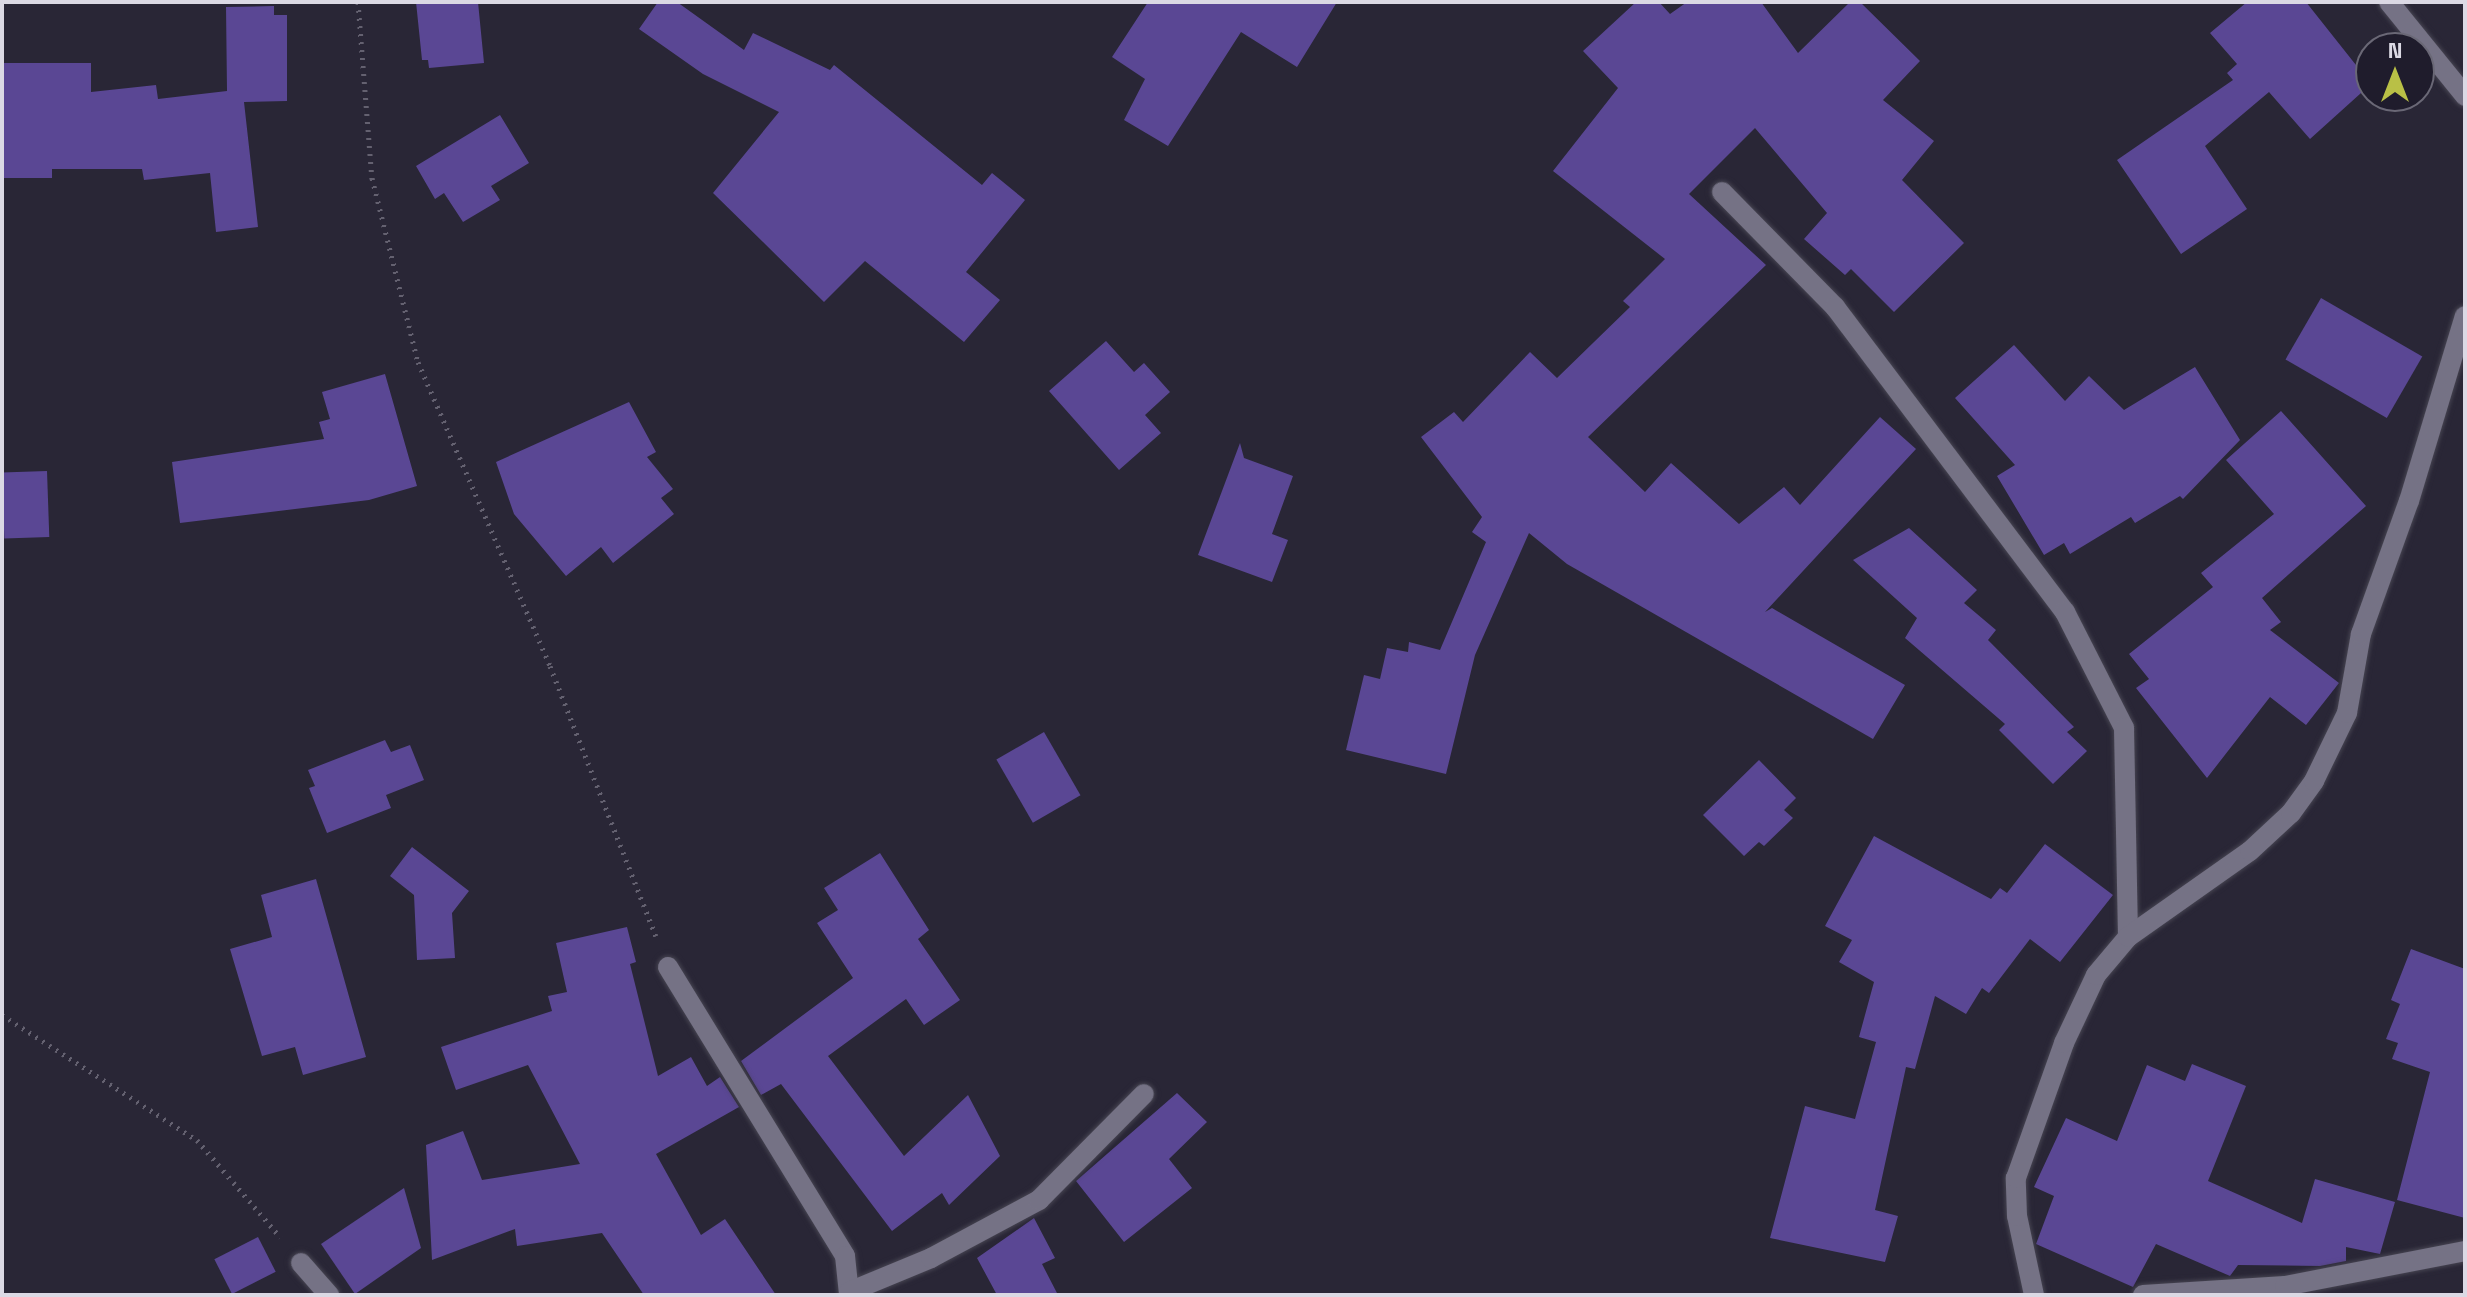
<!DOCTYPE html>
<html>
<head>
<meta charset="utf-8">
<style>
  body { margin:0 }
  #map { position:relative; width:2467px; height:1297px; overflow:hidden; background:#292636; font-family:"Space Grotesk",sans-serif }
  div>[style] { position:absolute }
  .building>* { inset:0; background:#5a4794; transform-origin:0 0 }
  .path>* { height:5px; margin-top:-2.5px; transform-origin:0; background:repeating-linear-gradient(90deg,#646170 0 2px,transparent 0 8px) }
  .roads { filter:drop-shadow(0 0 2px #464451) drop-shadow(0 0 2px #464451) }
  .street>* { height:20px; margin:-10px; padding:0 10px; transform-origin:10px; border-radius:10px; background:#757285 }
  span { translate:-50% -50%; white-space:nowrap; text-align:center; line-height:1.15; -webkit-text-stroke:6px #1f1c2c; paint-order:stroke }
  .frame { position:absolute; inset:0; border:4px solid #dbd9e4; pointer-events:none }
  .north { position:absolute; left:2355px; top:32px; width:80px; height:80px; box-sizing:border-box; background:#1f1c2c; border:2px solid #6a6876; border-radius:50%; rotate:0deg; font-size:22px; font-weight:700; line-height:32px; text-align:center; color:#dbd9e4 }
  .north::after { content:''; display:block; margin:auto; width:28px; height:36px; background:#b9c046; clip-path:polygon(50% 0,100% 100%,50% 72%,0 100%) }
</style>
</head>
<body>
<div id="map">
  <div class="building">
    <i style="clip-path:polygon(416px 2px,478px 2px,484px 63px,429px 68px,428px 60px,422px 60px)"></i>
    <i style="clip-path:polygon(658px 2px,677px 2px,744px 50px,753px 33px,830px 70px,834px 65px,982px 185px,992px 173px,1025px 200px,966px 272px,1000px 300px,964px 342px,865px 261px,824px 302px,713px 193px,779px 112px,703px 74px,639px 29px)"></i>
    <i style="clip-path:polygon(1148px 2px,1337px 2px,1297px 67px,1241px 32px,1168px 146px,1124px 120px,1145px 79px,1112px 57px)"></i>
    <i style="clip-path:polygon(1636px 2px,1659px 2px,1670px 14px,1687px 2px,1761px 2px,1798px 53px,1850px 2px,1860px 2px,1920px 61px,1883px 100px,1934px 141px,1902px 180px,1964px 243px,1894px 312px,1851px 269px,1845px 275px,1804px 239px,1827px 213px,1755px 128px,1689px 194px,1766px 265px,1588px 437px,1645px 492px,1671px 463px,1739px 524px,1784px 487px,1800px 505px,1880px 417px,1916px 449px,1765px 612px,1772px 608px,1905px 685px,1873px 739px,1567px 564px,1529px 533px,1475px 655px,1446px 774px,1346px 750px,1364px 675px,1380px 679px,1387px 648px,1408px 652px,1409px 642px,1440px 650px,1486px 542px,1472px 532px,1482px 517px,1421px 437px,1454px 412px,1463px 422px,1530px 352px,1557px 378px,1630px 307px,1623px 301px,1665px 259px,1553px 171px,1618px 88px,1583px 51px)"></i>
    <i style="clip-path:polygon(2247px 2px,2306px 2px,2371px 84px,2310px 139px,2269px 92px,2205px 146px,2247px 209px,2181px 254px,2117px 160px,2233px 80px,2227px 73px,2237px 64px,2210px 33px)"></i>
    <i style="clip-path:polygon(274px 6px,274px 15px,287px 15px,287px 101px,244px 102px,258px 227px,216px 232px,210px 173px,144px 180px,142px 169px,52px 169px,52px 178px,2px 178px,2px 63px,91px 63px,91px 92px,156px 85px,158px 99px,227px 91px,226px 7px)"></i>
    <i style="clip-path:polygon(500px 115px,529px 163px,491px 186px,500px 200px,463px 222px,444px 193px,435px 199px,416px 166px)"></i>
    <i style="left:2321px;top:298px;width:117px;height:71px;rotate:30deg"></i>
    <i style="clip-path:polygon(1106px 341px,1134px 372px,1144px 363px,1170px 392px,1145px 415px,1161px 433px,1119px 470px,1049px 391px)"></i>
    <i style="clip-path:polygon(2014px 345px,2065px 401px,2089px 376px,2124px 410px,2195px 367px,2240px 440px,2183px 499px,2180px 496px,2135px 523px,2131px 517px,2070px 554px,2064px 543px,2044px 555px,1997px 476px,2015px 465px,1955px 398px)"></i>
    <i style="clip-path:polygon(385px 374px,417px 486px,369px 500px,180px 523px,172px 462px,324px 439px,319px 422px,330px 419px,322px 392px)"></i>
    <i style="clip-path:polygon(629px 402px,656px 452px,647px 457px,673px 489px,661px 498px,674px 514px,613px 563px,601px 547px,566px 576px,514px 514px,496px 462px)"></i>
    <i style="clip-path:polygon(2281px 411px,2366px 506px,2262px 598px,2281px 622px,2270px 630px,2339px 683px,2306px 725px,2270px 697px,2207px 778px,2136px 688px,2149px 679px,2129px 654px,2213px 587px,2201px 573px,2274px 514px,2226px 460px)"></i>
    <i style="clip-path:polygon(1240px 443px,1244px 458px,1293px 476px,1272px 534px,1288px 540px,1272px 582px,1198px 555px)"></i>
    <i style="left:47px;top:471px;width:66px;height:45px;rotate:88deg"></i>
    <i style="clip-path:polygon(1909px 528px,1977px 590px,1964px 603px,1996px 630px,1988px 640px,2074px 727px,2067px 732px,2087px 751px,2053px 784px,1999px 730px,2005px 724px,1905px 638px,1917px 618px,1853px 560px)"></i>
    <i style="left:1044px;top:732px;width:73px;height:55px;rotate:60deg"></i>
    <i style="clip-path:polygon(385px 740px,391px 752px,410px 745px,424px 780px,386px 795px,391px 808px,327px 833px,309px 788px,315px 786px,308px 770px)"></i>
    <i style="clip-path:polygon(1759px 760px,1796px 798px,1784px 810px,1793px 818px,1764px 846px,1759px 842px,1744px 856px,1703px 815px)"></i>
    <i style="clip-path:polygon(1874px 836px,1991px 899px,2000px 888px,2007px 893px,2045px 844px,2113px 895px,2060px 962px,2030px 939px,1989px 993px,1982px 988px,1966px 1014px,1935px 996px,1915px 1069px,1906px 1067px,1875px 1210px,1898px 1216px,1885px 1262px,1770px 1238px,1805px 1106px,1855px 1119px,1876px 1042px,1859px 1037px,1874px 982px,1839px 962px,1852px 940px,1825px 926px)"></i>
    <i style="clip-path:polygon(412px 847px,469px 891px,452px 913px,455px 958px,417px 960px,414px 895px,390px 876px)"></i>
    <i style="clip-path:polygon(880px 853px,929px 930px,918px 939px,960px 1000px,924px 1025px,906px 999px,828px 1056px,904px 1156px,968px 1095px,1000px 1156px,949px 1205px,942px 1193px,892px 1231px,781px 1084px,761px 1095px,741px 1061px,853px 978px,817px 923px,838px 910px,824px 888px)"></i>
    <i style="clip-path:polygon(316px 879px,366px 1057px,303px 1075px,295px 1047px,262px 1056px,230px 949px,272px 937px,261px 895px)"></i>
    <i style="clip-path:polygon(627px 927px,636px 962px,630px 964px,658px 1076px,691px 1057px,707px 1086px,720px 1077px,739px 1107px,656px 1154px,701px 1235px,725px 1219px,776px 1295px,644px 1295px,602px 1233px,517px 1246px,515px 1229px,432px 1260px,426px 1145px,463px 1131px,482px 1180px,580px 1164px,528px 1065px,456px 1090px,441px 1047px,552px 1011px,548px 996px,567px 992px,556px 943px)"></i>
    <i style="clip-path:polygon(2411px 949px,2465px 969px,2465px 1218px,2397px 1200px,2430px 1072px,2392px 1059px,2398px 1043px,2386px 1039px,2400px 1004px,2391px 1000px)"></i>
    <i style="clip-path:polygon(2192px 1064px,2246px 1086px,2208px 1181px,2302px 1223px,2315px 1179px,2395px 1202px,2380px 1254px,2346px 1247px,2346px 1261px,2320px 1266px,2238px 1265px,2230px 1276px,2156px 1244px,2133px 1287px,2036px 1244px,2054px 1196px,2034px 1187px,2066px 1118px,2117px 1141px,2147px 1065px,2185px 1081px)"></i>
    <i style="clip-path:polygon(1177px 1093px,1207px 1122px,1169px 1159px,1192px 1188px,1124px 1242px,1076px 1181px)"></i>
    <i style="clip-path:polygon(404px 1188px,421px 1248px,355px 1294px,321px 1244px)"></i>
    <i style="clip-path:polygon(1034px 1218px,1055px 1258px,1042px 1264px,1058px 1295px,997px 1295px,977px 1258px)"></i>
    <i style="left:258px;top:1237px;width:39px;height:49px;rotate:63deg"></i>
  </div>
  <div class="path">
    <i style="left:358px;top:2px;width:177px;rotate:85.5deg"></i>
    <i style="left:372px;top:178px;width:190px;rotate:76deg"></i>
    <i style="left:418px;top:362px;width:331px;rotate:66.5deg"></i>
    <i style="left:550px;top:666px;width:290px;rotate:68.6deg"></i>
    <i style="left:2px;top:1015px;width:232px;rotate:32.7deg"></i>
    <i style="left:197px;top:1140px;width:128px;rotate:49.4deg"></i>
  </div>
  <div class="roads">
    <div class="street">
      <i style="left:2389px;top:2px;width:121px;rotate:51deg"></i>
      <i style="left:1722px;top:192px;width:161px;rotate:45.5deg"></i>
      <i style="left:1835px;top:307px;width:382px;rotate:53deg"></i>
      <i style="left:2065px;top:612px;width:130px;rotate:63deg"></i>
      <i style="left:2124px;top:728px;width:209px;rotate:88.9deg"></i>
      <i style="left:668px;top:967px;width:339px;rotate:58.5deg"></i>
      <i style="left:845px;top:1256px;width:39px;rotate:84deg"></i>
      <i style="left:301px;top:1263px;width:43px;rotate:48.8deg"></i>
      <i style="left:849px;top:1292px;width:89px;rotate:-22.5deg"></i>
      <i style="left:931px;top:1258px;width:123px;rotate:-28.2deg"></i>
      <i style="left:1039px;top:1200px;width:149px;rotate:-45.3deg"></i>
      <i style="left:2034px;top:1295px;width:81px;rotate:-102.1deg"></i>
      <i style="left:2017px;top:1216px;width:38px;rotate:-92deg"></i>
      <i style="left:2016px;top:1178px;width:143px;rotate:-70.4deg"></i>
      <i style="left:2064px;top:1043px;width:75px;rotate:-64.8deg"></i>
      <i style="left:2096px;top:975px;width:50px;rotate:-49.9deg"></i>
      <i style="left:2128px;top:937px;width:149px;rotate:-35.2deg"></i>
      <i style="left:2250px;top:851px;width:56px;rotate:-42.8deg"></i>
      <i style="left:2291px;top:813px;width:39px;rotate:-54deg"></i>
      <i style="left:2314px;top:781px;width:76px;rotate:-64.1deg"></i>
      <i style="left:2347px;top:713px;width:80px;rotate:-80deg"></i>
      <i style="left:2361px;top:634px;width:141px;rotate:-70.2deg"></i>
      <i style="left:2409px;top:501px;width:193px;rotate:-73.2deg"></i>
      <i style="left:2143px;top:1295px;width:142px;rotate:-3.6deg"></i>
      <i style="left:2285px;top:1286px;width:183px;rotate:-11deg"></i>
    </div>
  </div>
  <div class="frame"></div>
  <div class="north">N</div>
</div>
</body>
</html>
